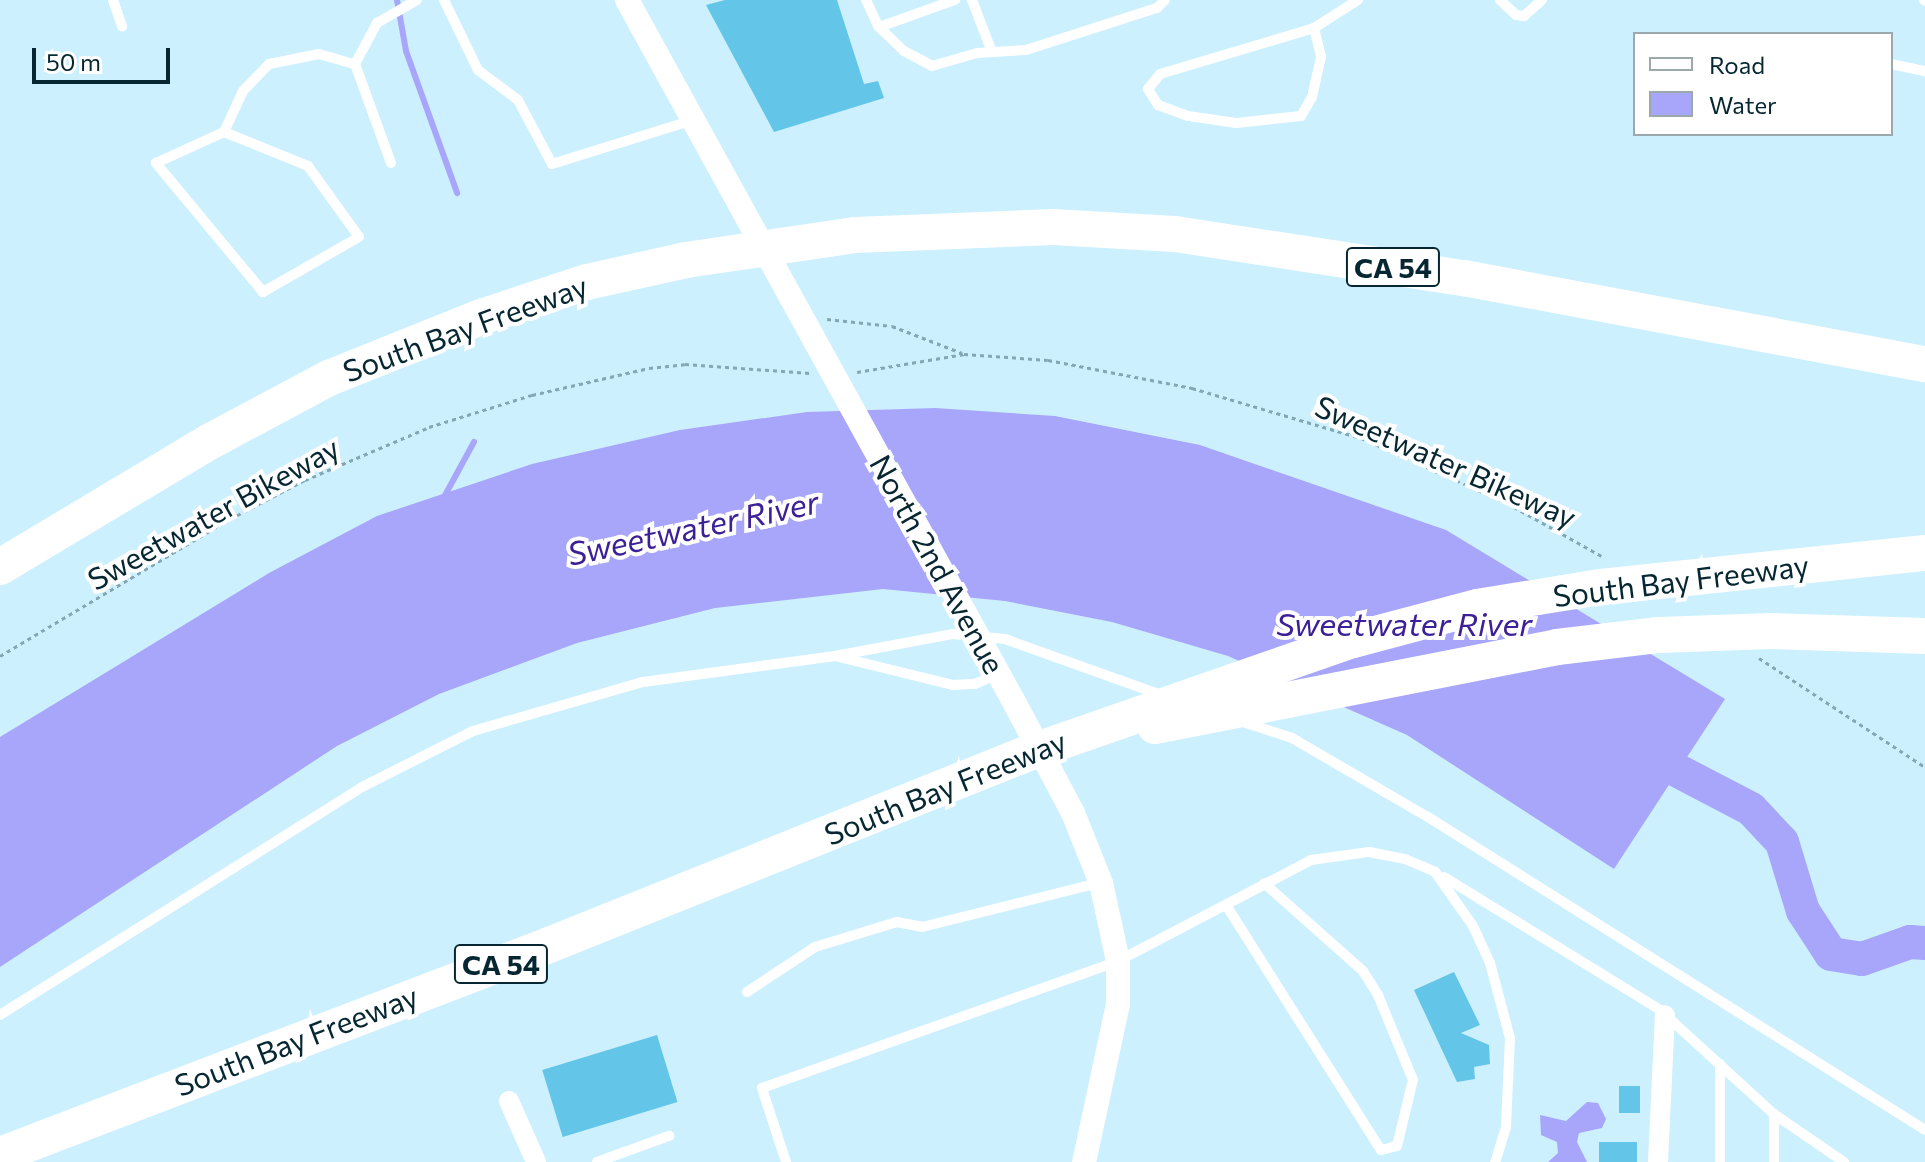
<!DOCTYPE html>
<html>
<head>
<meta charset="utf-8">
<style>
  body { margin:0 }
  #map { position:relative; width:1925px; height:1162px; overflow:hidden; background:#ccf0fe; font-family:Commissioner,sans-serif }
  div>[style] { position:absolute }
  .water>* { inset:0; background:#a8a6fa }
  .stream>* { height:6px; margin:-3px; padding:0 3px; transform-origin:3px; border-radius:3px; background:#a8a6fa }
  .river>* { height:34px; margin:-17px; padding:0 17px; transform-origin:17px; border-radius:17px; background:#a8a6fa }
  .building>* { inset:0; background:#63c5e8; transform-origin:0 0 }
  .path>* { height:3px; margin-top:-1.5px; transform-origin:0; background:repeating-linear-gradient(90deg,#84a7b4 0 4px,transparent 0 8px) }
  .service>* { height:10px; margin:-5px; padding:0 5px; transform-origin:5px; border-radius:5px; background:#fff }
  .minor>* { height:20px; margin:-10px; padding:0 10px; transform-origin:10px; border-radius:10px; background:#fff }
  .tertiary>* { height:24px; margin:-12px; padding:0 12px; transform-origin:12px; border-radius:12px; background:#fff }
  .motorway>* { height:36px; margin:-18px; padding:0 18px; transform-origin:18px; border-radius:18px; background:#fff }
  span { translate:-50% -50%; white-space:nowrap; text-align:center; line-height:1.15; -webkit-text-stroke:8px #fff; paint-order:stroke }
  .shield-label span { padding:2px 6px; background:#fff; border:2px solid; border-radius:6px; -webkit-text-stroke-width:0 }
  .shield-label { font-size:28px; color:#062732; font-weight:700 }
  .street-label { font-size:30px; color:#062732 }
  .water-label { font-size:32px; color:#3c2097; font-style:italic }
  .legend { position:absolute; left:1633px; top:32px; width:260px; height:104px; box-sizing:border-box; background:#fff; border:2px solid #9ba9ad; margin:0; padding:10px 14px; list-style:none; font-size:24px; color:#062732 }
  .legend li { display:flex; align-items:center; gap:16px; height:40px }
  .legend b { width:40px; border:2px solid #9ba9ad }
  .scale { position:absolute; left:32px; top:48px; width:138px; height:36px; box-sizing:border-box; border:4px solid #062732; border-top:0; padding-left:10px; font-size:24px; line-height:28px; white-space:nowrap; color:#062732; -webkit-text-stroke:6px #fff; paint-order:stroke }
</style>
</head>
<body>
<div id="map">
  <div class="water">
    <i style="clip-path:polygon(935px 408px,1055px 416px,1200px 445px,1446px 530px,1725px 699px,1614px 869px,1407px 735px,1228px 656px,1112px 622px,1005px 601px,883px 589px,715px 608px,577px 643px,439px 694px,337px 746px,0 967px,0 737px,269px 573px,377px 516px,532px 464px,680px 430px,807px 412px)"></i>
    <i style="clip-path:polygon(1587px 1102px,1598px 1103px,1606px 1119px,1602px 1128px,1579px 1133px,1577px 1142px,1587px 1162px,1548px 1162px,1558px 1153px,1557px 1142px,1541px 1135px,1540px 1115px,1566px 1121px)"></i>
  </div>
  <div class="stream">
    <i style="left:397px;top:0;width:52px;rotate:80deg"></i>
    <i style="left:406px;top:51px;width:151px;rotate:70.2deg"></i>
    <i style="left:443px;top:499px;width:65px;rotate:-61.5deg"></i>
  </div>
  <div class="river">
    <i style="left:1640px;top:751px;width:125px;rotate:27.6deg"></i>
    <i style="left:1751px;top:809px;width:45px;rotate:46.8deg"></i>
    <i style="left:1782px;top:842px;width:72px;rotate:73.1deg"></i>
    <i style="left:1803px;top:911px;width:51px;rotate:56.9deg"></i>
    <i style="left:1831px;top:954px;width:31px;rotate:9deg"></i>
    <i style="left:1862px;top:959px;width:51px;rotate:-19.5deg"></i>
    <i style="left:1910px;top:942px;width:15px;rotate:4deg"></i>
  </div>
  <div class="building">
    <i style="clip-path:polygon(725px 0,837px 0,864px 84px,878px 81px,884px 98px,774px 132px,706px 5px)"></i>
    <i style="clip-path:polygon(1454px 972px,1480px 1025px,1461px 1033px,1489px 1045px,1490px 1064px,1474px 1067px,1475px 1079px,1457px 1082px,1414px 990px)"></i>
    <i style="left:657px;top:1035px;width:70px;height:120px;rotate:73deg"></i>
    <i style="left:1619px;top:1086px;width:21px;height:27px"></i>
    <i style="left:1599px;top:1142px;width:38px;height:20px"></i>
  </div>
  <div class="path">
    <i style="left:827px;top:319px;width:65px;rotate:6.1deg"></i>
    <i style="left:892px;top:326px;width:75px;rotate:21.1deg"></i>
    <i style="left:857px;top:372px;width:109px;rotate:-9.5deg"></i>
    <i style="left:964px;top:354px;width:84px;rotate:4.1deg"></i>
    <i style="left:1048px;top:360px;width:147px;rotate:11deg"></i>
    <i style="left:1192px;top:388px;width:176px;rotate:16.5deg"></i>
    <i style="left:1361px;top:438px;width:160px;rotate:24deg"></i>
    <i style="left:1507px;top:503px;width:112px;rotate:29.3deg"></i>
    <i style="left:0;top:656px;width:268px;rotate:-30.8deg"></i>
    <i style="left:230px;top:519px;width:85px;rotate:-27.5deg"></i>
    <i style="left:305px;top:480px;width:135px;rotate:-23.1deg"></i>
    <i style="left:429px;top:427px;width:108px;rotate:-17.3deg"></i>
    <i style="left:532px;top:395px;width:120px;rotate:-13deg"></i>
    <i style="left:649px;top:368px;width:36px;rotate:-6deg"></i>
    <i style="left:685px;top:364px;width:125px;rotate:4.1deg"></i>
    <i style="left:1759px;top:658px;width:199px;rotate:33.3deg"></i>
  </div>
  <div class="service">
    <i style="left:113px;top:0;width:28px;rotate:71deg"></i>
    <i style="left:444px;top:0;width:78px;rotate:64.1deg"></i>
    <i style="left:478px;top:70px;width:50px;rotate:36.9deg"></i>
    <i style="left:518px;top:100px;width:72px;rotate:62deg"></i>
    <i style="left:552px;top:164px;width:148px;rotate:-17.3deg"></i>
    <i style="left:866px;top:0;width:29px;rotate:65deg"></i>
    <i style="left:878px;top:26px;width:36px;rotate:44deg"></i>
    <i style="left:904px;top:51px;width:32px;rotate:28deg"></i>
    <i style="left:932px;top:66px;width:47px;rotate:-16.1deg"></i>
    <i style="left:977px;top:53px;width:49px;rotate:-3.5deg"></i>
    <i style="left:1026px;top:50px;width:138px;rotate:-17.8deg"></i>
    <i style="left:1157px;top:8px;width:11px;rotate:-45deg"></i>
    <i style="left:972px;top:0;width:56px;rotate:69deg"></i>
    <i style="left:1500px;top:0;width:22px;rotate:43deg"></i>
    <i style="left:1516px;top:15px;width:8px;rotate:7deg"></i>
    <i style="left:1524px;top:16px;width:24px;rotate:-42deg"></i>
    <i style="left:1924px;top:0;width:1px;rotate:45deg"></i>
    <i style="left:879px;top:27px;width:81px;rotate:-19.6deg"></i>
    <i style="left:1314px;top:28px;width:30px;rotate:76deg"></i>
    <i style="left:1321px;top:57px;width:41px;rotate:102.7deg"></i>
    <i style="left:1312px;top:97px;width:22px;rotate:120deg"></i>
    <i style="left:1301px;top:116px;width:65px;rotate:173.9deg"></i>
    <i style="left:1236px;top:123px;width:49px;rotate:-171.7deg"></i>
    <i style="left:1188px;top:116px;width:32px;rotate:-160deg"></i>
    <i style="left:1158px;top:105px;width:19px;rotate:-122deg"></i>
    <i style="left:1148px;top:89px;width:19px;rotate:-51deg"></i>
    <i style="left:1160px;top:74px;width:161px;rotate:-16.6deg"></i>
    <i style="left:1314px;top:28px;width:52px;rotate:-32.5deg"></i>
    <i style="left:1891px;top:64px;width:35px;rotate:12deg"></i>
    <i style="left:224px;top:132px;width:91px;rotate:22deg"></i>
    <i style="left:308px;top:166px;width:87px;rotate:54.3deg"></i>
    <i style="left:359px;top:237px;width:111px;rotate:150.2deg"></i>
    <i style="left:263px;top:292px;width:168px;rotate:-129.7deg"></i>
    <i style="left:156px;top:163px;width:75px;rotate:-24.5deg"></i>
    <i style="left:224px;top:132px;width:45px;rotate:-65.1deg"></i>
    <i style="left:243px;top:91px;width:37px;rotate:-46deg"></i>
    <i style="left:269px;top:64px;width:51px;rotate:-11.3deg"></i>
    <i style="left:319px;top:54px;width:37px;rotate:16deg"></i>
    <i style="left:391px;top:163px;width:105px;rotate:-110deg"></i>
    <i style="left:355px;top:64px;width:47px;rotate:-61.8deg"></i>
    <i style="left:377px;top:23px;width:46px;rotate:-29.9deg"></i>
    <i style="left:835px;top:656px;width:119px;rotate:-10.6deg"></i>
    <i style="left:952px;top:634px;width:53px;rotate:5.4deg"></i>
    <i style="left:1005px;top:639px;width:166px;rotate:19.7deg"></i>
    <i style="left:1240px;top:721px;width:55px;rotate:18.1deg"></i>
    <i style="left:1292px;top:738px;width:157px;rotate:30.2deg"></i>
    <i style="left:1428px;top:817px;width:587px;rotate:32.2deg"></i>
    <i style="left:1444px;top:877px;width:254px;rotate:31.6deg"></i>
    <i style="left:1660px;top:1010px;width:154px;rotate:42.4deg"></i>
    <i style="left:1774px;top:1114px;width:85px;rotate:34.4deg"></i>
    <i style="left:1226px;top:905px;width:290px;rotate:57.7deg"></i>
    <i style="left:1381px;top:1150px;width:16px;rotate:-14deg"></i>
    <i style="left:1397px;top:1146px;width:68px;rotate:-76.4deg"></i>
    <i style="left:1413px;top:1080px;width:92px;rotate:-112.4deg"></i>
    <i style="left:1378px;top:995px;width:28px;rotate:-122deg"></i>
    <i style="left:1363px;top:971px;width:132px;rotate:-138.4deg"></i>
    <i style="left:747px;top:992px;width:82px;rotate:-33.5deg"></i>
    <i style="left:815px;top:947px;width:86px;rotate:-17deg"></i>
    <i style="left:897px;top:922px;width:25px;rotate:11deg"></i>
    <i style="left:922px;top:927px;width:182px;rotate:-14deg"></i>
    <i style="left:0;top:1015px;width:430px;rotate:-32.2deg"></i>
    <i style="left:364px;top:786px;width:122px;rotate:-26.8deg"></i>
    <i style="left:473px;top:731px;width:177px;rotate:-16.1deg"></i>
    <i style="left:643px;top:682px;width:194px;rotate:-7.7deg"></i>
    <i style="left:835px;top:656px;width:122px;rotate:13.8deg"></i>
    <i style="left:953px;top:685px;width:22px;rotate:-3deg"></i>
    <i style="left:975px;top:684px;width:24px;rotate:-24deg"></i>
    <i style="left:1720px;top:1064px;width:98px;rotate:90deg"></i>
    <i style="left:597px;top:1162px;width:77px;rotate:-19.9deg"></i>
    <i style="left:786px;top:1162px;width:78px;rotate:-108deg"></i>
    <i style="left:762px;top:1088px;width:378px;rotate:-19.6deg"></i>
    <i style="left:1118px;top:961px;width:218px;rotate:-27.6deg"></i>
    <i style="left:1311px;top:860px;width:59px;rotate:-7.9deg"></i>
    <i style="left:1369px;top:852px;width:37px;rotate:11deg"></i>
    <i style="left:1405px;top:859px;width:33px;rotate:23deg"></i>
    <i style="left:1435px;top:872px;width:66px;rotate:54.9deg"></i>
    <i style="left:1473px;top:926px;width:41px;rotate:65.3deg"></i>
    <i style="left:1490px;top:963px;width:78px;rotate:75.1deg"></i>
    <i style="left:1510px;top:1038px;width:89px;rotate:92.6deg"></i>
    <i style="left:1506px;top:1127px;width:37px;rotate:107deg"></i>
    <i style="left:1774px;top:1162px;width:48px;rotate:-90deg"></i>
  </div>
  <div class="minor">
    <i style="left:509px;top:1101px;width:67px;rotate:66.1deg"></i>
    <i style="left:1658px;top:1162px;width:147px;rotate:-87.3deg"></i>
  </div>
  <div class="tertiary">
    <i style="left:627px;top:0;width:799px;rotate:61.13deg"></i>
    <i style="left:1013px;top:700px;width:128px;rotate:62deg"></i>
    <i style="left:1073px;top:813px;width:75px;rotate:68.2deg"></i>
    <i style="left:1101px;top:883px;width:80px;rotate:77.7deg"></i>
    <i style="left:1118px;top:961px;width:43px;rotate:90deg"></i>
    <i style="left:1118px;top:1004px;width:162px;rotate:102.1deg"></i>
  </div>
  <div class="motorway">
    <i style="left:0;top:567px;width:244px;rotate:-30.9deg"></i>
    <i style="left:209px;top:442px;width:136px;rotate:-28.1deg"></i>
    <i style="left:329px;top:378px;width:161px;rotate:-21.9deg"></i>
    <i style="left:478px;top:318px;width:115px;rotate:-18.3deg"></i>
    <i style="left:587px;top:282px;width:101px;rotate:-12.5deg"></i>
    <i style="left:686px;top:260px;width:171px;rotate:-8.4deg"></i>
    <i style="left:855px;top:235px;width:198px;rotate:-2.3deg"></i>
    <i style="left:1053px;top:227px;width:122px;rotate:3.3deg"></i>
    <i style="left:1175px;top:234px;width:292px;rotate:8.7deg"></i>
    <i style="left:1464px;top:278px;width:469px;rotate:10.6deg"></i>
    <i style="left:1155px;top:726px;width:410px;rotate:-11.1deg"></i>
    <i style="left:1557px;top:647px;width:103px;rotate:-6.7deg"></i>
    <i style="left:1659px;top:635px;width:112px;rotate:-2deg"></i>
    <i style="left:1771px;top:631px;width:154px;rotate:1.9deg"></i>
    <i style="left:0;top:1155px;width:588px;rotate:-20.93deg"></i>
    <i style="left:549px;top:945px;width:519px;rotate:-21.82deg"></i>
    <i style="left:1031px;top:752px;width:341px;rotate:-19.2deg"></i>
    <i style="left:1353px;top:640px;width:128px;rotate:-14.9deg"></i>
    <i style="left:1477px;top:607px;width:126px;rotate:-9.2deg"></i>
    <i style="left:1601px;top:587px;width:326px;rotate:-6deg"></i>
  </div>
  <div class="shield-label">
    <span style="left:1393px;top:267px">CA 54</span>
    <span style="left:501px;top:964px">CA 54</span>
  </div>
  <div class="street-label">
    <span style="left:465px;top:328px;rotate:-20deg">South Bay Freeway</span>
    <span style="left:1446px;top:461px;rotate:24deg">Sweetwater Bikeway</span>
    <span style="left:213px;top:513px;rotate:-29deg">Sweetwater Bikeway</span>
    <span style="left:938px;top:564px;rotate:61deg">North 2nd Avenue</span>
    <span style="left:1681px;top:580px;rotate:-7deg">South Bay Freeway</span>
    <span style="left:945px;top:787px;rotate:-22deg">South Bay Freeway</span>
    <span style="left:296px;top:1040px;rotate:-21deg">South Bay Freeway</span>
  </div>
  <div class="water-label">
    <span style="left:693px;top:527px;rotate:-12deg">Sweetwater River</span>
    <span style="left:1404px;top:623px">Sweetwater River</span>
  </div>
  <ul class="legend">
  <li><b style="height:10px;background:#fff"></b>Road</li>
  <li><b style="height:22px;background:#a8a6fa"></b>Water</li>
  </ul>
  <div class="scale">50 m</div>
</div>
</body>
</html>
